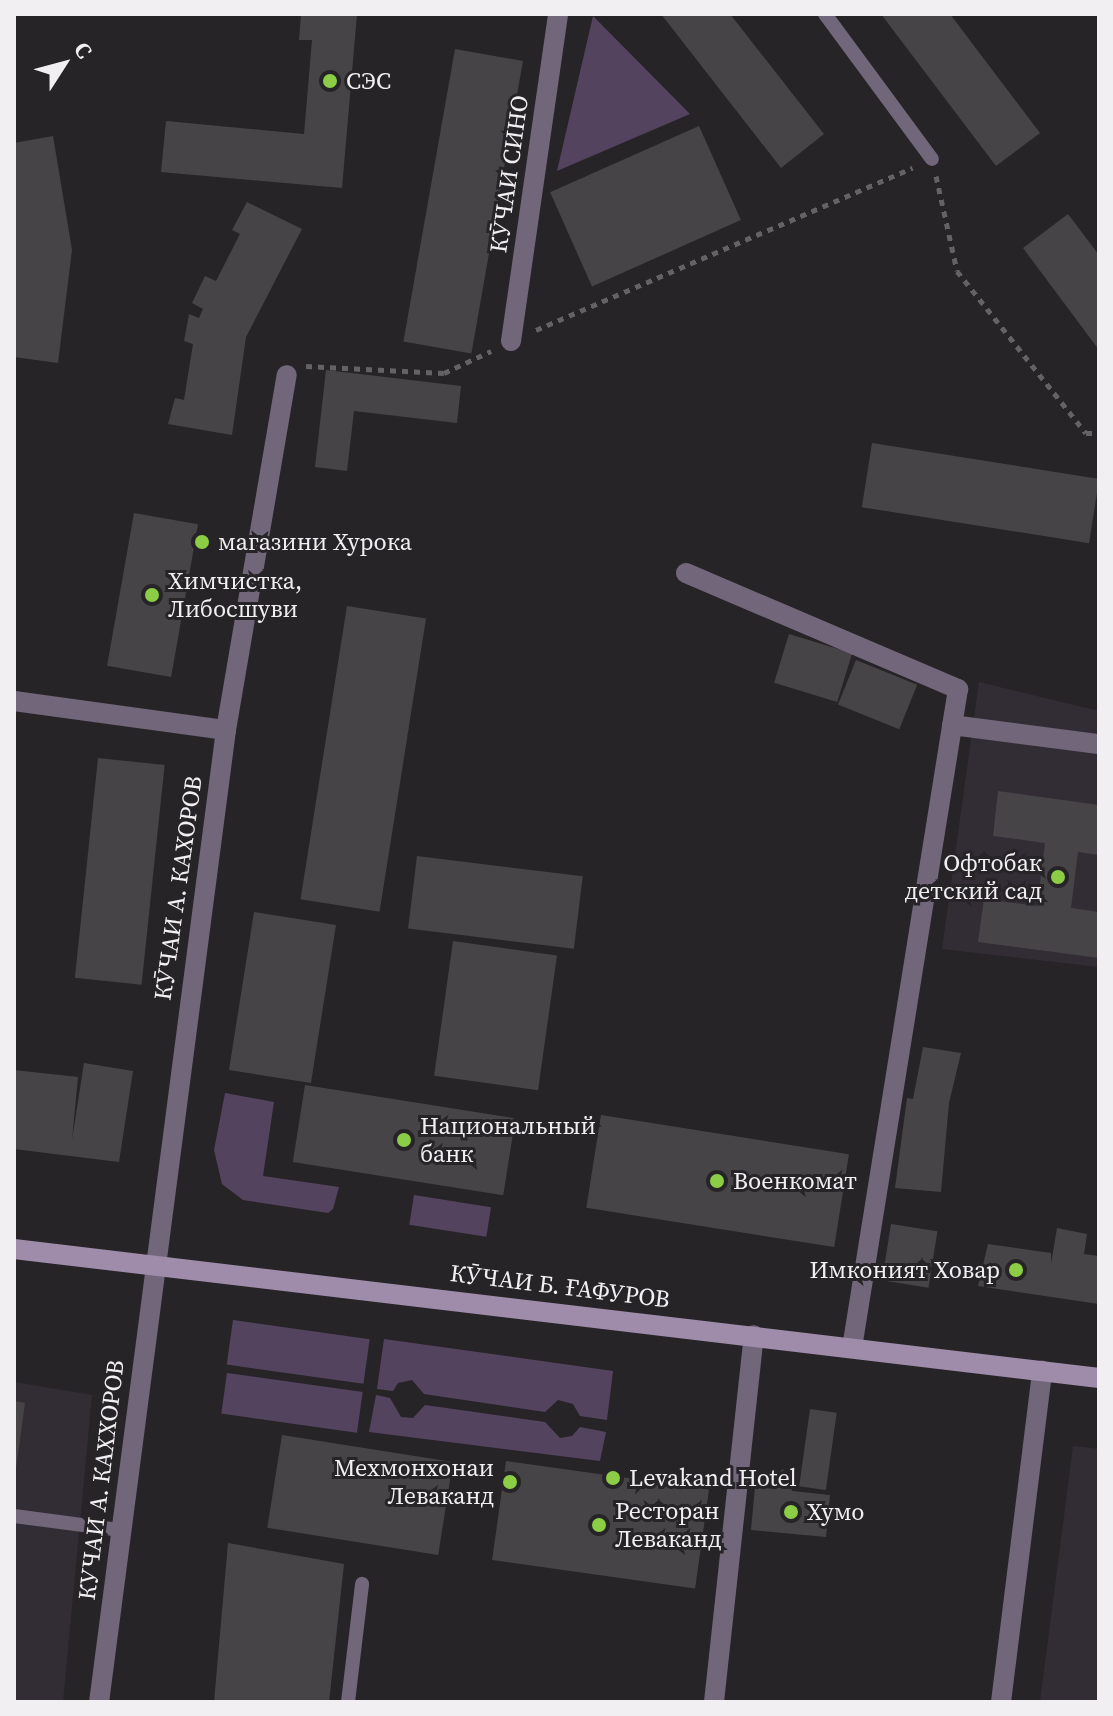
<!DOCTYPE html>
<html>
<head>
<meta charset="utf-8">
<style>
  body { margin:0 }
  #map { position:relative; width:1113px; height:1716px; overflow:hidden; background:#272428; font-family:"Source Serif 4",serif }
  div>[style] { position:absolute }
  .built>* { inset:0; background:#322c35 }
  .green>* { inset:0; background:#54435e; transform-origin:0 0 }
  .building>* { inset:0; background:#474448; transform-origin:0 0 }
  .path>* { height:5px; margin-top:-2.5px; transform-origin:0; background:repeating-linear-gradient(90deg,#656266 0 6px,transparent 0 12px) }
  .lane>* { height:14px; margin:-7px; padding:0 7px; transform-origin:7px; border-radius:7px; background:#72677a }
  .street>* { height:20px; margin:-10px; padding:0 10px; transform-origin:10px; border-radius:10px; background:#72677a }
  .secondary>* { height:20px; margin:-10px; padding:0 10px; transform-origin:10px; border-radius:10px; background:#9e8caa }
  .dots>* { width:22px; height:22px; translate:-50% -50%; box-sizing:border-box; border:4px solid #272428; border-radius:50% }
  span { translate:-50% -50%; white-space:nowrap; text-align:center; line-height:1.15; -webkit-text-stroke:6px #272428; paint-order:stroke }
  .poi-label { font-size:24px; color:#f1eff2 }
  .left { translate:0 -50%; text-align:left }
  .right { translate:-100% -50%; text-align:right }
  .street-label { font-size:24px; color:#f1eff2 }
  .frame { position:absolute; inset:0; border:16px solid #f1eff2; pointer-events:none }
  .north { position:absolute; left:24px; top:24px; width:80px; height:80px; -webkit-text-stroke:6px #272428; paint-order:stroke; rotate:54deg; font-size:22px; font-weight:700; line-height:32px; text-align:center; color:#f1eff2 }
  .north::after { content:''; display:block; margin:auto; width:28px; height:36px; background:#f1eff2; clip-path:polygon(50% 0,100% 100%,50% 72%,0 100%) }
</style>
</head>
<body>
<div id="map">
  <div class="built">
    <i style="clip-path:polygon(979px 682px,1099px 711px,1099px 967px,942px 949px)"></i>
    <i style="clip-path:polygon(14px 1382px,92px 1395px,63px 1702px,14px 1702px)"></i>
    <i style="clip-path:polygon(1073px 1446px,1099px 1449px,1099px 1702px,1040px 1702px)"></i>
  </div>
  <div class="green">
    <i style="clip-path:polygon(593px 16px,690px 114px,557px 171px)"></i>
    <i style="clip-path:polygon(225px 1093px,274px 1102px,263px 1176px,339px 1187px,333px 1209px,328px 1213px,243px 1200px,222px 1184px,214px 1150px)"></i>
    <i style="left:414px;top:1195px;width:78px;height:30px;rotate:9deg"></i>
    <i style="left:233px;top:1320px;width:138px;height:45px;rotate:8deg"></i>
    <i style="clip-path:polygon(384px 1339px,613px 1371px,607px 1420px,580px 1416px,573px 1404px,558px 1400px,545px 1412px,424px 1394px,412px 1380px,398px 1383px,393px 1391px,377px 1389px)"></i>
    <i style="left:227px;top:1373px;width:137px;height:41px;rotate:8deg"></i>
    <i style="clip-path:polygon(376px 1395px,390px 1398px,401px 1417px,413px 1418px,425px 1405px,545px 1422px,560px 1438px,572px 1436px,580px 1427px,606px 1432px,600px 1461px,369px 1432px)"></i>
  </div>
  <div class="building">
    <i style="clip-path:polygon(301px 14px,357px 14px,342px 188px,161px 172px,166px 121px,304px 134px,312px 40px,299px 40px)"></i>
    <i style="clip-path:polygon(661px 14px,730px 14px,824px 134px,781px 168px)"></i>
    <i style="clip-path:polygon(881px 14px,950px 14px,1040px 133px,996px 166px)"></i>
    <i style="left:455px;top:49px;width:69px;height:297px;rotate:10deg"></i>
    <i style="left:699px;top:126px;width:103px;height:163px;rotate:66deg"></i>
    <i style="clip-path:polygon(53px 136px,72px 250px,58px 363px,14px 357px,14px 143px)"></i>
    <i style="clip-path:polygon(247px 202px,302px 229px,246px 337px,232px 435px,168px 424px,175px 398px,184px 400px,193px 344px,184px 341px,189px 314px,199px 318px,203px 309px,192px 303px,205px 276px,216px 281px,240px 234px,232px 230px)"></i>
    <i style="clip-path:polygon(1068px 214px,1099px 255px,1099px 350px,1023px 248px)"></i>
    <i style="clip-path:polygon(326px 370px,461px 386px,457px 423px,354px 411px,347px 471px,315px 467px)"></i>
    <i style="left:872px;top:443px;width:230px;height:65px;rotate:9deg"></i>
    <i style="left:134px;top:513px;width:65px;height:155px;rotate:10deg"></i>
    <i style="left:347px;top:606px;width:80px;height:297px;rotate:9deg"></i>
    <i style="left:789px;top:634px;width:66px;height:51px;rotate:17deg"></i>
    <i style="left:856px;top:660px;width:66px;height:48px;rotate:22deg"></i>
    <i style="left:98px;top:758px;width:67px;height:221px;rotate:6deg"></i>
    <i style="clip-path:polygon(998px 791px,1099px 805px,1099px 855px,1078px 852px,1071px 908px,1099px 912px,1099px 958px,978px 942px,984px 899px,1037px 906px,1045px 843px,993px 836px)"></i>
    <i style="left:417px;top:856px;width:167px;height:73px;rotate:7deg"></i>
    <i style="left:254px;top:912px;width:83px;height:160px;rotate:9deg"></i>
    <i style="left:453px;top:941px;width:105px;height:136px;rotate:8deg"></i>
    <i style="clip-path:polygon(923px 1047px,961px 1053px,949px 1103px,941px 1192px,895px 1188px,907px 1098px,913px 1099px)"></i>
    <i style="clip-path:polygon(84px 1063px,133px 1071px,119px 1162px,14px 1149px,14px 1070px,78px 1077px,72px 1140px)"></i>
    <i style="left:305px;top:1085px;width:213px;height:78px;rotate:9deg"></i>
    <i style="left:601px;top:1115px;width:251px;height:94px;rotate:9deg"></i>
    <i style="left:891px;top:1224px;width:47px;height:57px;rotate:9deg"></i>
    <i style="clip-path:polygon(1057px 1228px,1087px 1234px,1084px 1254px,1099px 1256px,1099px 1304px,978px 1286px,988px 1244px,1051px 1253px,1051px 1264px)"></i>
    <i style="clip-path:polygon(14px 1401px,25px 1403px,16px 1469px,14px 1469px)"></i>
    <i style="left:810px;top:1409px;width:27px;height:78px;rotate:8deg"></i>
    <i style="left:282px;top:1435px;width:173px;height:94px;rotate:9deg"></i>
    <i style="left:506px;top:1461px;width:205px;height:100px;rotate:8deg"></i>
    <i style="clip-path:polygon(783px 1469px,792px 1491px,830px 1495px,826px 1537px,751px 1530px,755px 1487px,775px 1489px,776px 1473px)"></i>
    <i style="clip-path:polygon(228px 1543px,344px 1564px,329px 1702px,214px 1702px)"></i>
  </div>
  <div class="path">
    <i style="left:936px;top:176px;width:97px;rotate:77.5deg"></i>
    <i style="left:957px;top:271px;width:207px;rotate:51.5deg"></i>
    <i style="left:1086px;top:433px;width:13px"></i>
    <i style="left:536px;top:330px;width:410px;rotate:-23.3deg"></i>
    <i style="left:306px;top:366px;width:138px;rotate:2.9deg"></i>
    <i style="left:444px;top:373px;width:52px;rotate:-25.1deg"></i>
  </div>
  <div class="lane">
    <i style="left:825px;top:14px;width:180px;rotate:53.6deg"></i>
    <i style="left:14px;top:1516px;width:108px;rotate:7.5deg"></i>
    <i style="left:348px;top:1702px;width:119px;rotate:-83.2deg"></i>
  </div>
  <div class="street">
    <i style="left:511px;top:341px;width:330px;rotate:-81.8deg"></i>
    <i style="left:686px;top:573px;width:296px;rotate:23.1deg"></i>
    <i style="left:958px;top:689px;width:667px;rotate:99.14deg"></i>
    <i style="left:14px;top:701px;width:214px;rotate:7.8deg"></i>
    <i style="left:226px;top:730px;width:980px;rotate:97.44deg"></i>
    <i style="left:952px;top:725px;width:148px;rotate:7.4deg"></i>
    <i style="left:226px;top:730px;width:360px;rotate:-80.3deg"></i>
    <i style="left:714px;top:1702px;width:369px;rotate:-83.8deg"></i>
    <i style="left:1001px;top:1702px;width:334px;rotate:-82.9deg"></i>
  </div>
  <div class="secondary">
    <i style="left:14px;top:1249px;width:1093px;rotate:6.78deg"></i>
  </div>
  <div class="dots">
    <i style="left:330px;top:81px;background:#8bce46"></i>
    <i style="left:202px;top:542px;background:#8bce46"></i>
    <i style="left:152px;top:595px;background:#8bce46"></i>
    <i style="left:1058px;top:877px;background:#8bce46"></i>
    <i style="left:404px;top:1140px;background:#8bce46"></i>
    <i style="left:717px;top:1181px;background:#8bce46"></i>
    <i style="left:1016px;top:1270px;background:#8bce46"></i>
    <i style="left:613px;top:1478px;background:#8bce46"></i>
    <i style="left:510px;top:1482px;background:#8bce46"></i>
    <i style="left:791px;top:1512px;background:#8bce46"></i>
    <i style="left:599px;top:1525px;background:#8bce46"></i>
  </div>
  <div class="poi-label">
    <span class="left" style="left:346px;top:81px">СЭС</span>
    <span class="left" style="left:218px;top:542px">магазини Хурока</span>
    <span class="left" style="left:168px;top:595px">Химчистка,<br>Либосшуви</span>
    <span class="right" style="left:1042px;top:877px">Офтобак<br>детский сад</span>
    <span class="left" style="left:420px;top:1140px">Национальный<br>банк</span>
    <span class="left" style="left:733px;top:1181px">Военкомат</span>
    <span class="right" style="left:1000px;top:1270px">Имконият Ховар</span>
    <span class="right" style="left:494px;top:1482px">Мехмонхонаи<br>Леваканд</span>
    <span class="left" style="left:629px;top:1478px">Levakand Hotel</span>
    <span class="left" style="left:615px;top:1525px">Ресторан<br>Леваканд</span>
    <span class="left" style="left:807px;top:1512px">Хумо</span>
  </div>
  <div class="street-label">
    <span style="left:509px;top:174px;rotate:-82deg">КӮЧАИ СИНО</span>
    <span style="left:178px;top:888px;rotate:-82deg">КӮЧАИ А. КАХОРОВ</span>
    <span style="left:560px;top:1286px;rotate:7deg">КӮЧАИ Б. ҒАФУРОВ</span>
    <span style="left:101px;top:1480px;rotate:-83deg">КУЧАИ А. КАХХОРОВ</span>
  </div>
  <div class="frame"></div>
  <div class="north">С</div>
</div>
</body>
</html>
